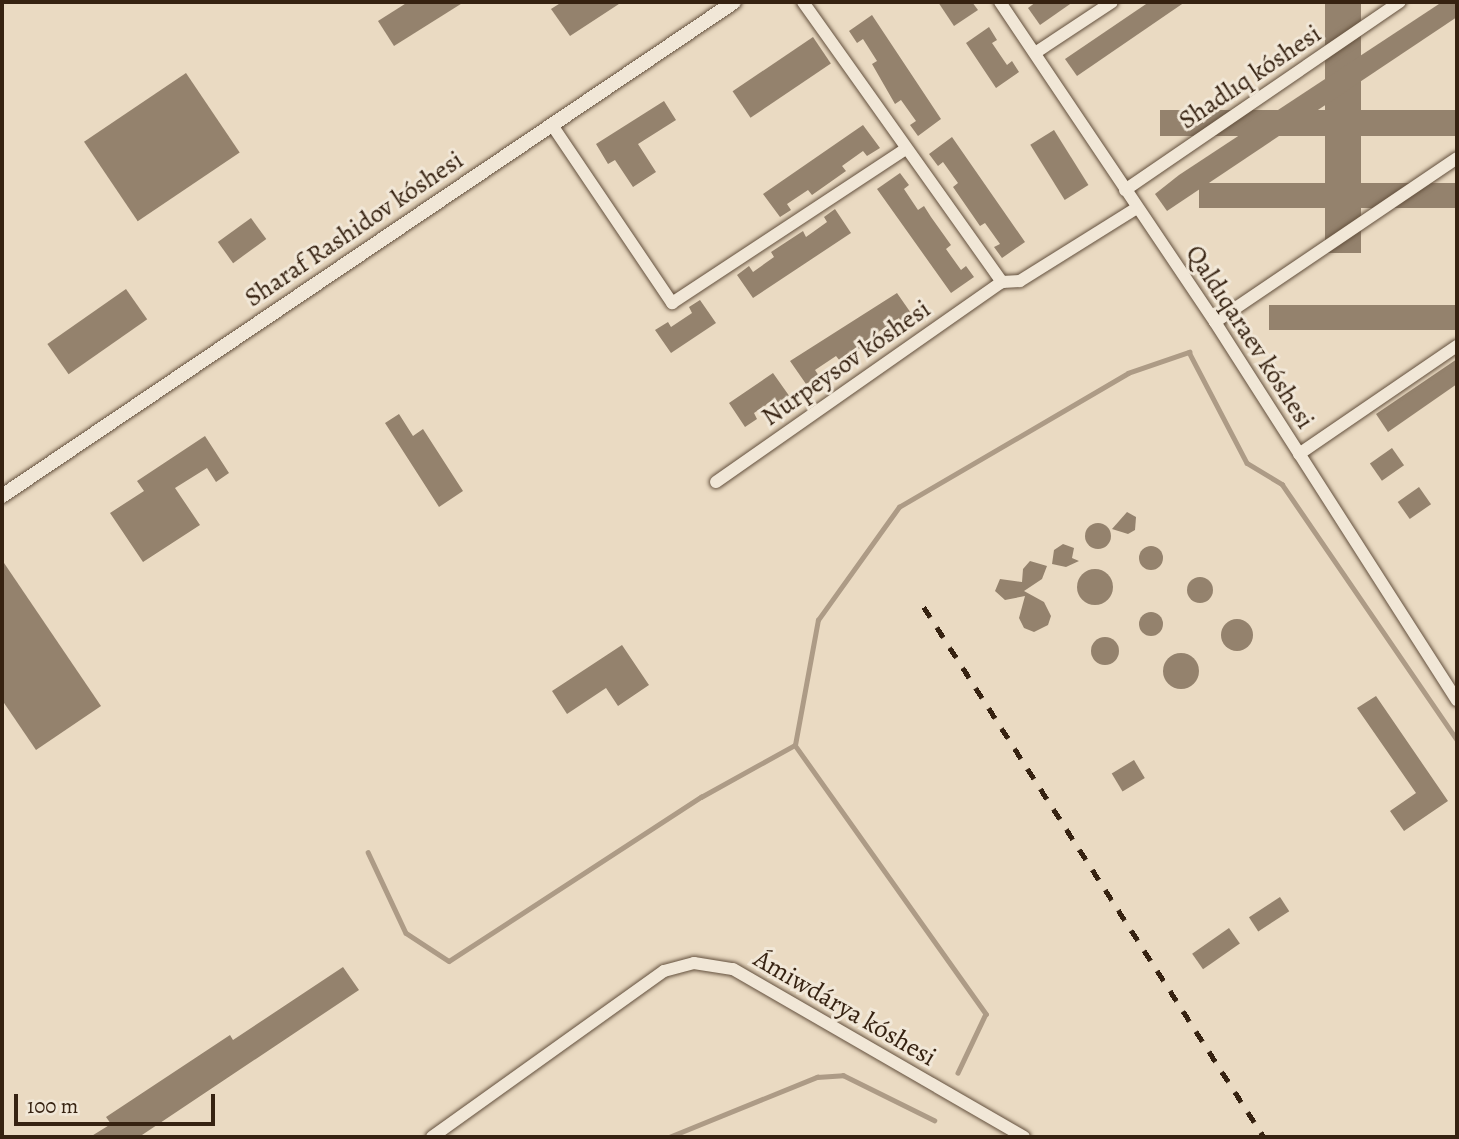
<!DOCTYPE html>
<html>
<head>
<meta charset="utf-8">
<style>
  body { margin:0 }
  #map { position:relative; width:1459px; height:1139px; overflow:hidden; background:#eadac2; font-family:Alegreya,serif }
  div>[style] { position:absolute }
  .stream>* { height:4.5px; margin:-2.25px; padding:0 2.25px; transform-origin:2.25px; border-radius:2.25px; background:#ad9b86 }
  .building>* { inset:0; background:#94826d; transform-origin:0 0 }
  .round { border-radius:50% }
  .roads { filter:drop-shadow(0 0 2px #63503d) drop-shadow(0 0 2px #63503d) }
  .minor>* { height:12px; margin:-6px; padding:0 6px; transform-origin:6px; border-radius:6px; background:#f1e7d7 }
  .tertiary>* { height:14px; margin:-7px; padding:0 7px; transform-origin:7px; border-radius:7px; background:#f1e7d7 }
  .rail>* { height:4.5px; margin-top:-2.25px; transform-origin:0; background:repeating-linear-gradient(90deg,#362211 0 12px,transparent 0 24px) }
  span { translate:-50% -50%; white-space:nowrap; text-align:center; line-height:1.15; -webkit-text-stroke:6px #f1e7d7; paint-order:stroke }
  .street-label { font-size:26px; color:#362211 }
  .frame { position:absolute; inset:0; border:4px solid #362211; pointer-events:none }
  .scale { position:absolute; left:14px; top:1094px; width:201px; height:32px; box-sizing:border-box; border:4px solid #362211; border-top:0; padding-left:9px; font-size:21px; line-height:24px; white-space:nowrap; color:#362211; -webkit-text-stroke:5px #f1e7d7; paint-order:stroke }
</style>
</head>
<body>
<div id="map">
  <div class="stream">
    <i style="left:795px;top:745px;width:330px;rotate:54.6deg"></i>
    <i style="left:986px;top:1014px;width:65px;rotate:115.4deg"></i>
    <i style="left:368px;top:852px;width:89px;rotate:64.9deg"></i>
    <i style="left:406px;top:933px;width:51px;rotate:33.1deg"></i>
    <i style="left:449px;top:961px;width:301px;rotate:-33.1deg"></i>
    <i style="left:701px;top:797px;width:107px;rotate:-29deg"></i>
    <i style="left:795px;top:745px;width:127px;rotate:-79.6deg"></i>
    <i style="left:818px;top:620px;width:139px;rotate:-54.4deg"></i>
    <i style="left:899px;top:507px;width:265px;rotate:-30.3deg"></i>
    <i style="left:1128px;top:373px;width:65px;rotate:-19deg"></i>
    <i style="left:1189px;top:352px;width:125px;rotate:62.4deg"></i>
    <i style="left:1247px;top:463px;width:41px;rotate:31deg"></i>
    <i style="left:1282px;top:484px;width:310px;rotate:55.6deg"></i>
    <i style="left:669px;top:1137px;width:160px;rotate:-22.1deg"></i>
    <i style="left:817px;top:1077px;width:26px;rotate:-4deg"></i>
    <i style="left:843px;top:1075px;width:102px;rotate:26.3deg"></i>
  </div>
  <div class="building">
    <i style="clip-path:polygon(408px 2px,464px 2px,394px 46px,378px 21px)"></i>
    <i style="clip-path:polygon(562px 2px,622px 2px,570px 36px,551px 9px)"></i>
    <i style="clip-path:polygon(938px 2px,972px 2px,978px 10px,954px 26px)"></i>
    <i style="clip-path:polygon(1036px 2px,1073px 2px,1040px 25px,1028px 8px)"></i>
    <i style="clip-path:polygon(1149px 2px,1185px 2px,1077px 76px,1065px 59px)"></i>
    <i style="left:1325px;top:2px;width:36px;height:251px"></i>
    <i style="clip-path:polygon(1442px 2px,1457px 2px,1457px 17px,1167px 211px,1155px 194px,1179px 175px)"></i>
    <i style="clip-path:polygon(872px 15px,941px 119px,918px 136px,910px 125px,916px 121px,901px 100px,895px 104px,872px 64px,877px 61px,863px 39px,857px 43px,849px 31px)"></i>
    <i style="clip-path:polygon(989px 27px,997px 40px,992px 43px,1007px 65px,1012px 61px,1019px 72px,996px 88px,966px 43px)"></i>
    <i style="left:813px;top:37px;width:32px;height:97px;rotate:56deg"></i>
    <i style="left:186px;top:73px;width:96px;height:123px;rotate:56deg"></i>
    <i style="clip-path:polygon(664px 101px,676px 120px,638px 144px,656px 172px,633px 187px,615px 160px,608px 164px,596px 144px)"></i>
    <i style="left:1457px;top:110px;width:26px;height:297px;rotate:90deg"></i>
    <i style="clip-path:polygon(863px 125px,880px 148px,867px 156px,863px 151px,842px 166px,846px 171px,812px 195px,808px 190px,787px 204px,791px 210px,780px 217px,763px 194px)"></i>
    <i style="left:1054px;top:130px;width:65px;height:28px;rotate:58deg"></i>
    <i style="clip-path:polygon(952px 137px,1025px 242px,1002px 258px,994px 247px,1000px 244px,985px 223px,980px 226px,953px 187px,958px 183px,943px 162px,938px 166px,929px 154px)"></i>
    <i style="clip-path:polygon(900px 173px,909px 185px,904px 189px,918px 210px,924px 206px,931px 217px,951px 245px,946px 249px,961px 270px,966px 266px,974px 277px,951px 293px,877px 189px)"></i>
    <i style="left:1457px;top:183px;width:25px;height:258px;rotate:90deg"></i>
    <i style="clip-path:polygon(835px 209px,851px 233px,753px 298px,737px 275px,749px 266px,753px 272px,774px 257px,771px 252px,803px 231px,806px 237px,827px 222px,824px 217px)"></i>
    <i style="left:251px;top:218px;width:26px;height:41px;rotate:54deg"></i>
    <i style="left:126px;top:289px;width:37px;height:96px;rotate:55deg"></i>
    <i style="clip-path:polygon(897px 293px,913px 316px,902px 324px,899px 318px,877px 333px,881px 338px,869px 347px,867px 344px,840px 361px,836px 356px,815px 370px,819px 376px,806px 384px,790px 361px)"></i>
    <i style="clip-path:polygon(700px 300px,716px 323px,671px 353px,655px 330px,668px 322px,671px 327px,692px 313px,689px 307px)"></i>
    <i style="left:1457px;top:305px;width:25px;height:188px;rotate:90deg"></i>
    <i style="clip-path:polygon(1457px 359px,1457px 384px,1388px 432px,1376px 414px)"></i>
    <i style="clip-path:polygon(773px 373px,790px 397px,779px 404px,775px 399px,754px 413px,757px 419px,745px 427px,729px 403px)"></i>
    <i style="clip-path:polygon(399px 414px,413px 436px,423px 429px,463px 491px,439px 507px,385px 423px)"></i>
    <i style="clip-path:polygon(205px 436px,229px 473px,216px 482px,207px 468px,175px 488px,200px 525px,143px 562px,110px 513px,144px 491px,137px 481px)"></i>
    <i style="left:1392px;top:448px;width:21px;height:27px;rotate:55deg"></i>
    <i style="left:1419px;top:487px;width:21px;height:26px;rotate:55deg"></i>
    <i style="clip-path:polygon(1127px 512px,1136px 517px,1135px 530px,1128px 534px,1112px 529px)"></i>
    <i class="round" style="left:1085px;top:523px;width:26px;height:26px"></i>
    <i style="clip-path:polygon(1063px 544px,1074px 548px,1072px 558px,1079px 561px,1066px 567px,1052px 564px,1054px 550px)"></i>
    <i class="round" style="left:1139px;top:546px;width:24px;height:24px"></i>
    <i style="clip-path:polygon(2px 560px,101px 706px,36px 750px,2px 700px)"></i>
    <i style="clip-path:polygon(1030px 561px,1047px 566px,1042px 579px,1024px 591px,1044px 602px,1051px 616px,1048px 625px,1034px 632px,1024px 628px,1019px 618px,1025px 596px,1005px 600px,995px 591px,1000px 579px,1022px 582px,1023px 569px)"></i>
    <i class="round" style="left:1077px;top:569px;width:36px;height:36px"></i>
    <i class="round" style="left:1187px;top:577px;width:26px;height:26px"></i>
    <i class="round" style="left:1139px;top:612px;width:24px;height:24px"></i>
    <i class="round" style="left:1221px;top:619px;width:32px;height:32px"></i>
    <i class="round" style="left:1091px;top:637px;width:28px;height:28px"></i>
    <i style="clip-path:polygon(622px 645px,649px 685px,618px 706px,606px 688px,567px 714px,552px 691px)"></i>
    <i class="round" style="left:1163px;top:653px;width:36px;height:36px"></i>
    <i style="clip-path:polygon(1376px 696px,1448px 801px,1404px 831px,1390px 811px,1416px 793px,1357px 708px)"></i>
    <i style="left:1134px;top:760px;width:21px;height:26px;rotate:59deg"></i>
    <i style="left:1280px;top:897px;width:17px;height:37px;rotate:57deg"></i>
    <i style="left:1229px;top:928px;width:19px;height:45px;rotate:55deg"></i>
    <i style="clip-path:polygon(343px 967px,359px 990px,139px 1137px,90px 1137px,111px 1124px,106px 1117px,230px 1035px,233px 1040px)"></i>
  </div>
  <div class="roads">
    <div class="minor">
      <i style="left:803px;top:2px;width:344px;rotate:54.6deg"></i>
      <i style="left:1000px;top:2px;width:386px;rotate:56.1deg"></i>
      <i style="left:1215px;top:322px;width:449px;rotate:57.4deg"></i>
      <i style="left:1035px;top:53px;width:92px;rotate:-33.5deg"></i>
      <i style="left:552px;top:125px;width:215px;rotate:56deg"></i>
      <i style="left:672px;top:303px;width:278px;rotate:-33.4deg"></i>
      <i style="left:1125px;top:190px;width:333px;rotate:-34.4deg"></i>
      <i style="left:1215px;top:322px;width:292px;rotate:-34.1deg"></i>
      <i style="left:1299px;top:454px;width:191px;rotate:-34.4deg"></i>
      <i style="left:716px;top:482px;width:349px;rotate:-35deg"></i>
      <i style="left:1002px;top:282px;width:18px;rotate:-3deg"></i>
      <i style="left:1020px;top:281px;width:138px;rotate:-32deg"></i>
      <i style="left:432px;top:1137px;width:285px;rotate:-35.6deg"></i>
      <i style="left:664px;top:971px;width:31px;rotate:-15deg"></i>
      <i style="left:694px;top:963px;width:39px;rotate:9deg"></i>
      <i style="left:733px;top:969px;width:336px;rotate:30deg"></i>
    </div>
    <div class="tertiary">
      <i style="left:2px;top:496px;width:883px;rotate:-34.01deg"></i>
    </div>
  </div>
  <div class="rail">
    <i style="left:924px;top:607px;width:630px;rotate:57.32deg"></i>
  </div>
  <div class="street-label">
    <span style="left:1250px;top:77px;rotate:-34deg">Shadlıq kóshesi</span>
    <span style="left:354px;top:229px;rotate:-34deg">Sharaf Rashidov kóshesi</span>
    <span style="left:1250px;top:337px;rotate:57deg">Qaldıqaraev kóshesi</span>
    <span style="left:846px;top:363px;rotate:-35deg">Nurpeysov kóshesi</span>
    <span style="left:845px;top:1008px;rotate:30deg">Ámiwdárya kóshesi</span>
  </div>
  <div class="frame"></div>
  <div class="scale">100 m</div>
</div>
</body>
</html>
